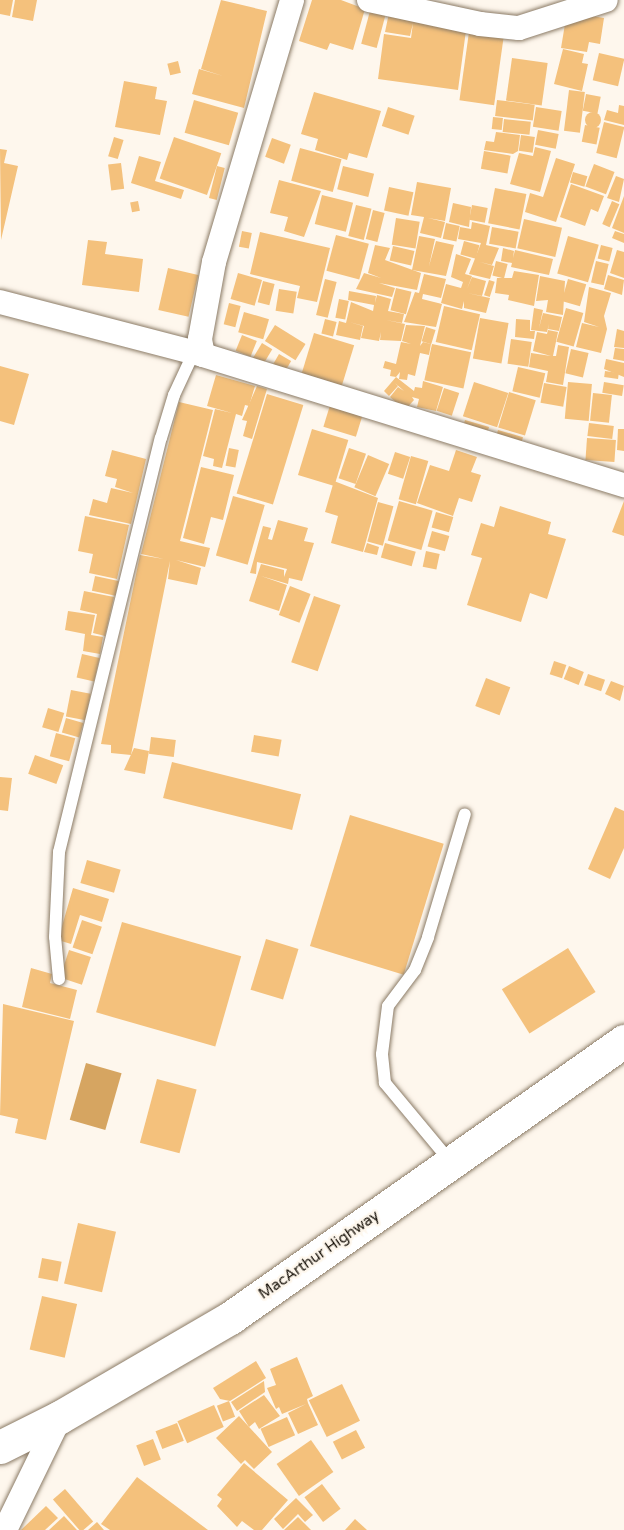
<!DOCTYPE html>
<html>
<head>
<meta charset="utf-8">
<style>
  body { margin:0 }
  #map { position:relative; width:624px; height:1530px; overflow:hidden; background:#fef7ed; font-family:"Varela Round",sans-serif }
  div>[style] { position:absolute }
  .water>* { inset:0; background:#d6a561; transform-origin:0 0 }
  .building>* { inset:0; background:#f4c17c; transform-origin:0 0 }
  .round { border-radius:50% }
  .roads { filter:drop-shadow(0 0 2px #8b7b66) drop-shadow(0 0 2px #8b7b66) }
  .lane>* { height:12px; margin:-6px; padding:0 6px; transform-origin:6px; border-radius:6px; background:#fff }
  .street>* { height:24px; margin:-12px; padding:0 12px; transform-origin:12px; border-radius:12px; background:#fff }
  .highway>* { height:33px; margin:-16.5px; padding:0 16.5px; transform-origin:16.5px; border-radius:16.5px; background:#fff }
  span { translate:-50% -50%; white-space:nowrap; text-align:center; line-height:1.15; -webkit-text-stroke:5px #fef7ed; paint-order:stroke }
  .street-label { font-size:15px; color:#140e06 }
</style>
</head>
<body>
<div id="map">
  <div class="water">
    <i style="left:86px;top:1063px;width:37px;height:59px;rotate:16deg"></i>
  </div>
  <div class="building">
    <i style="clip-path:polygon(0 0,13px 0,10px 16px,0 14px)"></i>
    <i style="clip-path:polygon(15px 0,37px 0,33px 21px,12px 17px)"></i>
    <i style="clip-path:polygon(221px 0,267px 11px,244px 108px,192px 94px,199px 69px,223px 76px,201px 69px)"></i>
    <i style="clip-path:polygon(312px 0,341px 0,365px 9px,353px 50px,330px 43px,327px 50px,299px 41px)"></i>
    <i style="left:370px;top:11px;width:16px;height:34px;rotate:15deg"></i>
    <i style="clip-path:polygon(567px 12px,604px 18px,600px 44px,589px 42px,587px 52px,561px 48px)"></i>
    <i style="clip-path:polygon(389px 13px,467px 23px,458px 90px,378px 79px,384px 34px,411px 38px,413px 23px,410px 36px,385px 32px)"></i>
    <i style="left:470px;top:25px;width:35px;height:76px;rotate:8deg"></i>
    <i style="clip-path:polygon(563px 49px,584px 54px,582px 63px,588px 64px,582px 91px,554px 84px)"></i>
    <i style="left:599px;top:53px;width:26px;height:28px;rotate:13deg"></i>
    <i style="left:512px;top:58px;width:36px;height:43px;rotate:8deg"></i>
    <i style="left:178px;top:61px;width:12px;height:11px;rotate:76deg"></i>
    <i style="clip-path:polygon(124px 81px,157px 87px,155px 99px,167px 101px,160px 135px,115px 127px)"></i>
    <i style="left:569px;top:90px;width:16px;height:41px;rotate:7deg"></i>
    <i style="clip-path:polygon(314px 92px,381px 111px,367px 158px,349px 153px,347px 160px,315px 150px,318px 139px,301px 134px)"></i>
    <i style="left:586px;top:94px;width:15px;height:17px;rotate:11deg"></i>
    <i style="left:194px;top:100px;width:46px;height:34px;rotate:16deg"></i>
    <i style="left:497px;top:100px;width:38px;height:16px;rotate:7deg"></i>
    <i style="clip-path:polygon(619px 105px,624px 106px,624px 125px,604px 120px,607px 110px,618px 113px)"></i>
    <i style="left:388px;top:107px;width:28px;height:20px;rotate:18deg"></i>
    <i style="left:536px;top:107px;width:26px;height:20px;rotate:9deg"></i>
    <i class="round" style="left:585px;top:112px;width:16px;height:16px"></i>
    <i style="left:493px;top:117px;width:10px;height:12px;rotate:6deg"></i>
    <i style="left:504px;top:119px;width:27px;height:13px;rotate:6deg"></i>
    <i style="left:604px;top:122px;width:21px;height:32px;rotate:14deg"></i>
    <i style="left:585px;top:125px;width:15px;height:17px;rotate:11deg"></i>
    <i style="left:538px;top:130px;width:21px;height:15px;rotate:11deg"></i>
    <i style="clip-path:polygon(496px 132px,520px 135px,518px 151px,513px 154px,484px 150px,486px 141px,494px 142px)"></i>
    <i style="left:521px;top:135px;width:14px;height:16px;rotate:8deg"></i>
    <i style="left:114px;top:137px;width:10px;height:20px;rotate:17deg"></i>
    <i style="left:174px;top:137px;width:50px;height:44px;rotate:19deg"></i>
    <i style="left:272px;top:138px;width:20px;height:20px;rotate:20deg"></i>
    <i style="clip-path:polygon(535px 147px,551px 151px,540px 192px,510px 184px,519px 153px,533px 156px)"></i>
    <i style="left:300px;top:148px;width:43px;height:34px;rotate:15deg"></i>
    <i style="clip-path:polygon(0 149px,7px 150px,4px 163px,18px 166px,1px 240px)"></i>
    <i style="left:484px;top:151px;width:27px;height:18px;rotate:10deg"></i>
    <i style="clip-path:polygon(139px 156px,161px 162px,155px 181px,184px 190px,181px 199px,131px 183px)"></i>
    <i style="clip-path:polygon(556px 158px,575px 164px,556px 222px,525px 212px,530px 193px,543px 197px)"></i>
    <i style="left:121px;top:163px;width:26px;height:13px;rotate:83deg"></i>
    <i style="left:594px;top:164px;width:22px;height:24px;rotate:21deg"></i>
    <i style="left:217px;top:166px;width:8px;height:33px;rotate:14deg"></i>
    <i style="left:343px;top:166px;width:32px;height:24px;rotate:14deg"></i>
    <i style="left:573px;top:172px;width:15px;height:11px;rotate:16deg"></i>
    <i style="clip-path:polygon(616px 176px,624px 179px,619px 202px,607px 198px)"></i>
    <i style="clip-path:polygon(279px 180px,321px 191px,304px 237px,284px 231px,288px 217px,270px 213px)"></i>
    <i style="clip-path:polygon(417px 182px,451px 188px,445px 221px,428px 218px,445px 222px,441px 238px,420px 233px,424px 217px,411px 215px)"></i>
    <i style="clip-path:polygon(571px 184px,604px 196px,598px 212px,591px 209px,585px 226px,560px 217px)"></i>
    <i style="left:389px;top:187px;width:25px;height:24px;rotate:12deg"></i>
    <i style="left:495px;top:188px;width:32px;height:36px;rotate:11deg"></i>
    <i style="left:322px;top:195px;width:32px;height:30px;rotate:14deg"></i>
    <i style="clip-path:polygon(624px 196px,624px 233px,612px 228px)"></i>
    <i style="left:138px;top:201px;width:10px;height:8px;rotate:79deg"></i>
    <i style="left:612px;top:201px;width:8px;height:25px;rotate:23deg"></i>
    <i style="clip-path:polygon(453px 203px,471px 207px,469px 227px,449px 222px)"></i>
    <i style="left:356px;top:205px;width:16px;height:32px;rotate:14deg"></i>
    <i style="left:472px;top:205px;width:16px;height:15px;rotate:11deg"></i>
    <i style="left:373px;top:210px;width:12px;height:30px;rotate:14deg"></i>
    <i style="left:396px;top:218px;width:24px;height:27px;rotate:9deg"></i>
    <i style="left:524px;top:219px;width:39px;height:30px;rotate:13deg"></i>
    <i style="clip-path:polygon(472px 222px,490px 226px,486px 245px,499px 248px,492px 265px,480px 262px,494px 266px,490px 279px,469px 274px,481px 243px,458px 239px,460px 227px,471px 229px)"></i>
    <i style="left:446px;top:223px;width:14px;height:16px;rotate:12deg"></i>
    <i style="left:492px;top:227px;width:27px;height:17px;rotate:10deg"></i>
    <i style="left:242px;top:231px;width:10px;height:16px;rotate:11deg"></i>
    <i style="clip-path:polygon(615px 231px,624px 234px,624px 243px,612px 238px)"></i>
    <i style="clip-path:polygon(260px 232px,330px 248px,317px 302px,297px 298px,300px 286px,250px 274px)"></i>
    <i style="left:336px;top:235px;width:34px;height:37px;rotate:15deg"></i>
    <i style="clip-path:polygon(419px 236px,435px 239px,429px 266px,436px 241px,454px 245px,446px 276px,412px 270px)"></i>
    <i style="left:568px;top:236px;width:32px;height:39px;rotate:16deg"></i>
    <i style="clip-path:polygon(88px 240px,107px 242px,105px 254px,143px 259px,139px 292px,82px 285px)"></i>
    <i style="left:464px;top:241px;width:16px;height:14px;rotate:15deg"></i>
    <i style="clip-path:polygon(375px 245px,390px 248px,385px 260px,421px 273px,417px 290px,379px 283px,395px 288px,392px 297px,356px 289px,364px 273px,381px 278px,368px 273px)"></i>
    <i style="left:601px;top:245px;width:12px;height:14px;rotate:14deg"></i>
    <i style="left:393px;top:246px;width:22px;height:15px;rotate:13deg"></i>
    <i style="clip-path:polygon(503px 248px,514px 251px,513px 258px,515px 250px,553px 259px,549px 275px,511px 267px,512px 263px,501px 261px)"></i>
    <i style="clip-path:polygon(617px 250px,624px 252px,624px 278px,610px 273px)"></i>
    <i style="clip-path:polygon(456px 254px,471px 259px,465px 274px,472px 276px,467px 289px,472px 277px,486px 281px,482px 296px,467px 293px,490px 298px,486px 313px,464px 308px,464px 301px,462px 309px,441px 303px,446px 284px,461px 288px,463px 282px,451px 277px)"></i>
    <i style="left:496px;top:261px;width:12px;height:15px;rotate:14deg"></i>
    <i style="left:596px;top:261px;width:13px;height:22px;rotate:13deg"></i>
    <i style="left:168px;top:268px;width:31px;height:43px;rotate:13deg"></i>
    <i style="clip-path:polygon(514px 271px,539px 275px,534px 306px,508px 300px,509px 295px,495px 293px,497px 278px,512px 278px)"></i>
    <i style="left:238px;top:273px;width:25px;height:27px;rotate:16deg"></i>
    <i style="clip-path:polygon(424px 274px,446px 279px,441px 298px,423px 294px,422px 299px,442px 304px,436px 327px,404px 322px,415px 292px,419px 293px)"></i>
    <i style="clip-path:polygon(608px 275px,624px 280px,622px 295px,604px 289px)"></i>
    <i style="clip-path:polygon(540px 276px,565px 281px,563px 315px,546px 312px,548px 300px,536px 301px)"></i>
    <i style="left:325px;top:279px;width:12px;height:37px;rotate:14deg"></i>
    <i style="left:568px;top:279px;width:19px;height:23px;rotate:16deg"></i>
    <i style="left:489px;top:280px;width:6px;height:16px;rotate:18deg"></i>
    <i style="left:263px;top:281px;width:12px;height:22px;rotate:14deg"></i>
    <i style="clip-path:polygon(589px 287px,611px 293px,604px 316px,607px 329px,601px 353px,576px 347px,582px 323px,599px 327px,584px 322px)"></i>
    <i style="left:396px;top:288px;width:16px;height:23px;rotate:14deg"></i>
    <i style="left:279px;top:289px;width:18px;height:22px;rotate:9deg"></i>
    <i style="clip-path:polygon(349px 291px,376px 296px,375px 303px,377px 295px,391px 299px,388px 311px,404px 314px,402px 323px,386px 320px,405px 324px,401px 341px,380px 340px,381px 332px,379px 341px,361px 338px,364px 326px,349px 322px,363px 326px,360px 340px,336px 335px,339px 321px,346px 323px,351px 302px,373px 311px,374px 305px,348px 300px)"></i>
    <i style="left:339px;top:299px;width:10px;height:19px;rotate:11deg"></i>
    <i style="left:229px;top:303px;width:12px;height:22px;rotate:14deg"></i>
    <i style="left:444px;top:306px;width:37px;height:37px;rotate:13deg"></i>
    <i style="clip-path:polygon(534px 308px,543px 310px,539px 328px,543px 313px,562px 317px,559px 331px,548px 329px,549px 324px,547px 332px,531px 330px)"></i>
    <i style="left:566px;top:308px;width:18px;height:35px;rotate:16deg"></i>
    <i style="left:244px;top:312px;width:26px;height:21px;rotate:16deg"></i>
    <i style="left:480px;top:318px;width:29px;height:41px;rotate:10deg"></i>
    <i style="left:325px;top:319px;width:12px;height:15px;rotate:14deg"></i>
    <i style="clip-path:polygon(516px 319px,530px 320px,530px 331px,535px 331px,534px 339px,515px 337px)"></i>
    <i style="left:275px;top:325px;width:36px;height:19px;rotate:32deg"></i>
    <i style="clip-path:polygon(406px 325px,425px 326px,420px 346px,423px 342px,431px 344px,429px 355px,420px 353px,415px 376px,408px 374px,407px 380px,399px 379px,400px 372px,396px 377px,390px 376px,391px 370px,383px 368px,385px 361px,396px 364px,401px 342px,411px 344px,402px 341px)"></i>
    <i style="left:426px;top:327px;width:10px;height:15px;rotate:17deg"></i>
    <i style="clip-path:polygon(617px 329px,624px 331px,624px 348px,614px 347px)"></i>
    <i style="clip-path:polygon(548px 330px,558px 332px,553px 356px,556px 356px,558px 345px,569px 347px,563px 385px,546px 382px,548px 371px,529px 367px,531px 353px,551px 356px,533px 351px,537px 332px,547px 334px)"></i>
    <i style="left:314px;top:333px;width:42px;height:42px;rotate:17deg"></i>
    <i style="left:242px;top:335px;width:16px;height:17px;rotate:22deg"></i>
    <i style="left:511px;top:339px;width:21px;height:25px;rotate:8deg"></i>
    <i style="left:262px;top:343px;width:12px;height:19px;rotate:31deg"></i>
    <i style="left:432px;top:344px;width:40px;height:37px;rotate:12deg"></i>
    <i style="clip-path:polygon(615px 348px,624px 349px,624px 361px,613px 359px)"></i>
    <i style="left:571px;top:349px;width:18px;height:25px;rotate:13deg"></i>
    <i style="left:279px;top:354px;width:14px;height:13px;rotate:30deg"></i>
    <i style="clip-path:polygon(606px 359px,624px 363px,624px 377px,604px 369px)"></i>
    <i style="clip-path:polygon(0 366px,29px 374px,14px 425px,0 421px)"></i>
    <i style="left:518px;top:367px;width:28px;height:25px;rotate:13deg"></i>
    <i style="left:605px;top:371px;width:14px;height:6px;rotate:8deg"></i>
    <i style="clip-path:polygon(216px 375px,255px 386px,249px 406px,245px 405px,242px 416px,236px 414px,222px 468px,213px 466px,214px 459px,203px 456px,215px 409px,232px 413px,207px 406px)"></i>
    <i style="clip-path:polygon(396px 377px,414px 391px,415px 387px,422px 388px,423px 381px,443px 387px,436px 411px,417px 407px,419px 399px,412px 397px,414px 400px,405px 410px,390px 397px,398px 387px,404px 391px,395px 383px,398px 386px,389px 396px,384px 391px)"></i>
    <i style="left:474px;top:382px;width:36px;height:36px;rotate:18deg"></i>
    <i style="left:568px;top:382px;width:24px;height:37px;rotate:5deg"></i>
    <i style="left:604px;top:382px;width:20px;height:11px;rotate:9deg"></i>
    <i style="left:544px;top:383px;width:23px;height:20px;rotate:10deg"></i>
    <i style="clip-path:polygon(257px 386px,267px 389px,252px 439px,243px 436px,247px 421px,242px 420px)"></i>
    <i style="left:444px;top:388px;width:16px;height:24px;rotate:18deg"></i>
    <i style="left:509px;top:392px;width:28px;height:37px;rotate:17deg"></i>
    <i style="left:593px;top:393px;width:19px;height:28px;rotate:6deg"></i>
    <i style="left:267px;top:394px;width:38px;height:104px;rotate:17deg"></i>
    <i style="clip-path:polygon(179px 402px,213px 410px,180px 541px,210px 548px,205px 567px,176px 560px,201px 568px,197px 585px,168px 579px,170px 561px,131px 755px,111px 753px,111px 745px,101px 744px,140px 555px,164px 559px,141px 554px)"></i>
    <i style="left:331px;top:402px;width:34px;height:26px;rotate:17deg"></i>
    <i style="left:465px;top:420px;width:25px;height:9px;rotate:16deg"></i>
    <i style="left:589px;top:423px;width:25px;height:13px;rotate:7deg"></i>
    <i style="left:312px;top:429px;width:38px;height:48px;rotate:17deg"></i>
    <i style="clip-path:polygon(618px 429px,624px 429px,624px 451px,617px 450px)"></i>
    <i style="left:498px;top:430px;width:26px;height:9px;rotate:16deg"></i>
    <i style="left:587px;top:438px;width:29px;height:22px;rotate:4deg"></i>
    <i style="left:229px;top:448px;width:10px;height:18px;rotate:11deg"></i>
    <i style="left:349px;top:448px;width:18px;height:32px;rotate:19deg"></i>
    <i style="clip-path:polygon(112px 450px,146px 459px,131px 524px,89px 515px,93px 499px,107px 503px,111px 488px,133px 493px,115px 487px,117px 479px,105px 476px)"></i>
    <i style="clip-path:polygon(456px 450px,477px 457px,471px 472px,481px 475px,472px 502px,459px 498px,453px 516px,417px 503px,430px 465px,449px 471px)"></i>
    <i style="left:395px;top:452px;width:16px;height:23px;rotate:18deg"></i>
    <i style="left:368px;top:455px;width:23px;height:35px;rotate:23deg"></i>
    <i style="left:411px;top:456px;width:18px;height:45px;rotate:16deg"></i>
    <i style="clip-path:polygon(201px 467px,234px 475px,223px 520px,211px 517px,204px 544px,183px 538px)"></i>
    <i style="clip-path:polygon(334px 481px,378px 498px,363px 552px,331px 543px,338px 516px,325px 512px)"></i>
    <i style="left:233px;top:496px;width:33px;height:62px;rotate:16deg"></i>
    <i style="left:399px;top:501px;width:35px;height:41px;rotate:16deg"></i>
    <i style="clip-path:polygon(624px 501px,624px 536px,612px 532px)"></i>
    <i style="left:378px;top:502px;width:16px;height:41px;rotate:15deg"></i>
    <i style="clip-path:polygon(500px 506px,551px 522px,548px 534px,566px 539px,547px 599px,530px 593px,521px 622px,467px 605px,482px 558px,471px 555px,481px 523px,494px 527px)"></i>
    <i style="left:436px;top:512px;width:18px;height:16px;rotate:16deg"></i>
    <i style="clip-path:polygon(85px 516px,129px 525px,117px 579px,89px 573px,93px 554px,78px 551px)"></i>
    <i style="clip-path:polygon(278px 520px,308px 528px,304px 541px,314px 543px,302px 581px,289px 578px,288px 584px,261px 576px,287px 585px,279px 611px,249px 601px,261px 564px,284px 570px,284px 577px,287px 569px,257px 562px,256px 574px,250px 573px,263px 526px,271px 528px,268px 539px,272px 540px)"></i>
    <i style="left:432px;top:531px;width:18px;height:16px;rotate:16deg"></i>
    <i style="clip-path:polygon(367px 543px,379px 547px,377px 555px,364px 552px)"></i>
    <i style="left:385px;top:543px;width:32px;height:15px;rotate:16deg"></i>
    <i style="left:426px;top:551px;width:14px;height:16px;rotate:12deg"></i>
    <i style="left:95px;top:576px;width:24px;height:15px;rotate:12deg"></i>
    <i style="left:290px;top:586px;width:22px;height:31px;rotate:21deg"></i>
    <i style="clip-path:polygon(84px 591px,114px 597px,105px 636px,93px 633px,97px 614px,80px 610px)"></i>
    <i style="left:314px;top:596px;width:28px;height:70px;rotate:19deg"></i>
    <i style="clip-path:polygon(68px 611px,95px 615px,91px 635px,103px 637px,100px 654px,83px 651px,85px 634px,65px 630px)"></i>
    <i style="left:82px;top:654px;width:18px;height:24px;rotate:13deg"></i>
    <i style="left:554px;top:661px;width:13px;height:14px;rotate:18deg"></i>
    <i style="left:569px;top:666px;width:16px;height:14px;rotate:22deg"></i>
    <i style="left:588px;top:674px;width:18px;height:12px;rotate:19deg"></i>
    <i style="left:486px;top:678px;width:26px;height:30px;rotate:21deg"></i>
    <i style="clip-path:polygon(611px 681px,624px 686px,620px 701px,605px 694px)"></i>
    <i style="left:71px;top:690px;width:20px;height:27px;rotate:11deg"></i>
    <i style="left:48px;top:708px;width:17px;height:20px;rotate:17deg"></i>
    <i style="left:66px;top:718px;width:18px;height:15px;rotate:16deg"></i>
    <i style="left:56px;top:733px;width:20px;height:24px;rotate:15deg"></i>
    <i style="left:254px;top:735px;width:28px;height:17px;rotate:10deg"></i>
    <i style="left:151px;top:737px;width:25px;height:17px;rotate:7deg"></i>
    <i style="clip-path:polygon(134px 748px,149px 751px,145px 774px,124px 770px)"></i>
    <i style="left:35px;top:755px;width:30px;height:20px;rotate:20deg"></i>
    <i style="left:172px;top:762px;width:133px;height:37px;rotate:14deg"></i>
    <i style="clip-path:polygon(0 777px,12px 778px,8px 811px,0 810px)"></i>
    <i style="clip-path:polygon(615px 807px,624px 811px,624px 848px,610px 879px,588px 869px)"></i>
    <i style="left:350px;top:815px;width:98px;height:137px;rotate:17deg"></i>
    <i style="left:87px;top:860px;width:35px;height:24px;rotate:16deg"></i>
    <i style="clip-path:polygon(73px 888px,109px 899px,102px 922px,80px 915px,71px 944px,58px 940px)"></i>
    <i style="left:82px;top:920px;width:21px;height:29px;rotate:19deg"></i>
    <i style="left:122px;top:922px;width:124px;height:94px;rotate:16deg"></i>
    <i style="left:266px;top:939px;width:34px;height:53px;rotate:17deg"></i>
    <i style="left:568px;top:948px;width:52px;height:78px;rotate:58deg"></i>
    <i style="left:69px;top:950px;width:23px;height:29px;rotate:18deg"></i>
    <i style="clip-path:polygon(31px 968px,52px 974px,50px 983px,77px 990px,70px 1019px,22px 1007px)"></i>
    <i style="clip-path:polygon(3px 1004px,74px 1021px,46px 1140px,15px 1133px,18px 1119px,0 1115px)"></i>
    <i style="left:157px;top:1079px;width:41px;height:66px;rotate:15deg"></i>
    <i style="left:78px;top:1223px;width:39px;height:62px;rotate:13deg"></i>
    <i style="left:42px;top:1258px;width:20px;height:20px;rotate:11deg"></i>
    <i style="left:42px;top:1296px;width:36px;height:55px;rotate:13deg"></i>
    <i style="clip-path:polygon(297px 1357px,313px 1396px,307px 1399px,308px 1403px,318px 1425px,298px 1434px,288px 1413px,306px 1404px,282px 1414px,279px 1407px,276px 1409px,267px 1388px,276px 1385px,270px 1369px)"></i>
    <i style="clip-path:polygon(256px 1361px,266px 1378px,230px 1401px,220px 1399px,213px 1388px)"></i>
    <i style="clip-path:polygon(264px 1381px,265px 1392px,237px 1411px,231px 1402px)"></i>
    <i style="left:342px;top:1384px;width:41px;height:37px;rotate:64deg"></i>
    <i style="clip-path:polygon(264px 1395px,280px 1416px,259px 1429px,255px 1422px,249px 1427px,239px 1411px)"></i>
    <i style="left:229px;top:1401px;width:17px;height:13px;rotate:69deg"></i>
    <i style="left:214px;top:1405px;width:24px;height:40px;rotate:66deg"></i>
    <i style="clip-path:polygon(239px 1416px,272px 1452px,254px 1469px,245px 1460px,241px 1464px,216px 1438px)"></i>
    <i style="left:287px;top:1417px;width:20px;height:29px;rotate:66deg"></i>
    <i style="left:177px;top:1423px;width:19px;height:23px;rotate:69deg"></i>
    <i style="left:356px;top:1430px;width:20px;height:26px;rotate:63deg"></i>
    <i style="left:153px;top:1439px;width:22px;height:18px;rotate:69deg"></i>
    <i style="left:311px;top:1440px;width:39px;height:42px;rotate:55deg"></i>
    <i style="clip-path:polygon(244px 1463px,288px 1500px,262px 1530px,254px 1530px,242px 1521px,237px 1527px,217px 1506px,222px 1499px,217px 1495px)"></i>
    <i style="clip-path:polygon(137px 1477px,208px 1530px,110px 1530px,101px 1524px)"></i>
    <i style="left:322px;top:1484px;width:31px;height:22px;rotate:53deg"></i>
    <i style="left:65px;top:1489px;width:43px;height:16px;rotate:49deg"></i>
    <i style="clip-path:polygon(296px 1498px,313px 1515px,305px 1522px,298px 1514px,283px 1529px,274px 1519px)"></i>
    <i style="clip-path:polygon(46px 1506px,58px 1518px,45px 1530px,21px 1530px)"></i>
    <i style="clip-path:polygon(64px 1516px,77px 1530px,49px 1530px)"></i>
    <i style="clip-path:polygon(298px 1517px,311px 1530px,284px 1530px)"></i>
    <i style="clip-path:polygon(355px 1519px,367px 1530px,345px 1530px)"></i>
    <i style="clip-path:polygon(97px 1522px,104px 1530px,88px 1530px)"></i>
  </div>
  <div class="roads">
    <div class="lane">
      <i style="left:59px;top:979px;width:42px;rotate:-95.4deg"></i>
      <i style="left:55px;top:937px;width:85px;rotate:-87.3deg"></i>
      <i style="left:59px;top:852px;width:426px;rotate:-76.2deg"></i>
      <i style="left:161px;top:438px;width:45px;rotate:-73.2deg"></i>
      <i style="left:174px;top:395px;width:45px;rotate:-65.1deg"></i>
      <i style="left:450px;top:1161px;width:102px;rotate:-129.8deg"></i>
      <i style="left:385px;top:1083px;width:29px;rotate:-96deg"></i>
      <i style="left:382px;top:1054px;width:48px;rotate:-82.9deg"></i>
      <i style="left:388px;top:1006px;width:45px;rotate:-53.1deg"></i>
      <i style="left:415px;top:970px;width:35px;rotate:-68deg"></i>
      <i style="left:428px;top:937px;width:128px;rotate:-73.3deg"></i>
    </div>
    <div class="street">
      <i style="left:369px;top:0;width:114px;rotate:12.2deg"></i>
      <i style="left:480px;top:24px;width:39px;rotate:6deg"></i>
      <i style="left:519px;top:28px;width:91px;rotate:-17.8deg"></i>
      <i style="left:0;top:302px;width:210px;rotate:14.6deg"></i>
      <i style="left:203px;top:355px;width:441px;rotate:17.2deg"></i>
      <i style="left:203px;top:355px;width:16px;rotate:-101deg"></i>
      <i style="left:200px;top:339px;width:78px;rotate:-79.7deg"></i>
      <i style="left:214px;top:262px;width:273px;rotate:-73.4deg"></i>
      <i style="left:5px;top:1530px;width:126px;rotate:-64deg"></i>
    </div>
    <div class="highway">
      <i style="left:0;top:1447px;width:67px;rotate:-26.6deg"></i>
      <i style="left:60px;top:1417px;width:197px;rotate:-30.2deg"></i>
      <i style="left:230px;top:1318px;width:482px;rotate:-35.1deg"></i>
    </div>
  </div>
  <div class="street-label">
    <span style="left:319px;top:1255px;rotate:-35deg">MacArthur Highway</span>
  </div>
</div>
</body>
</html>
